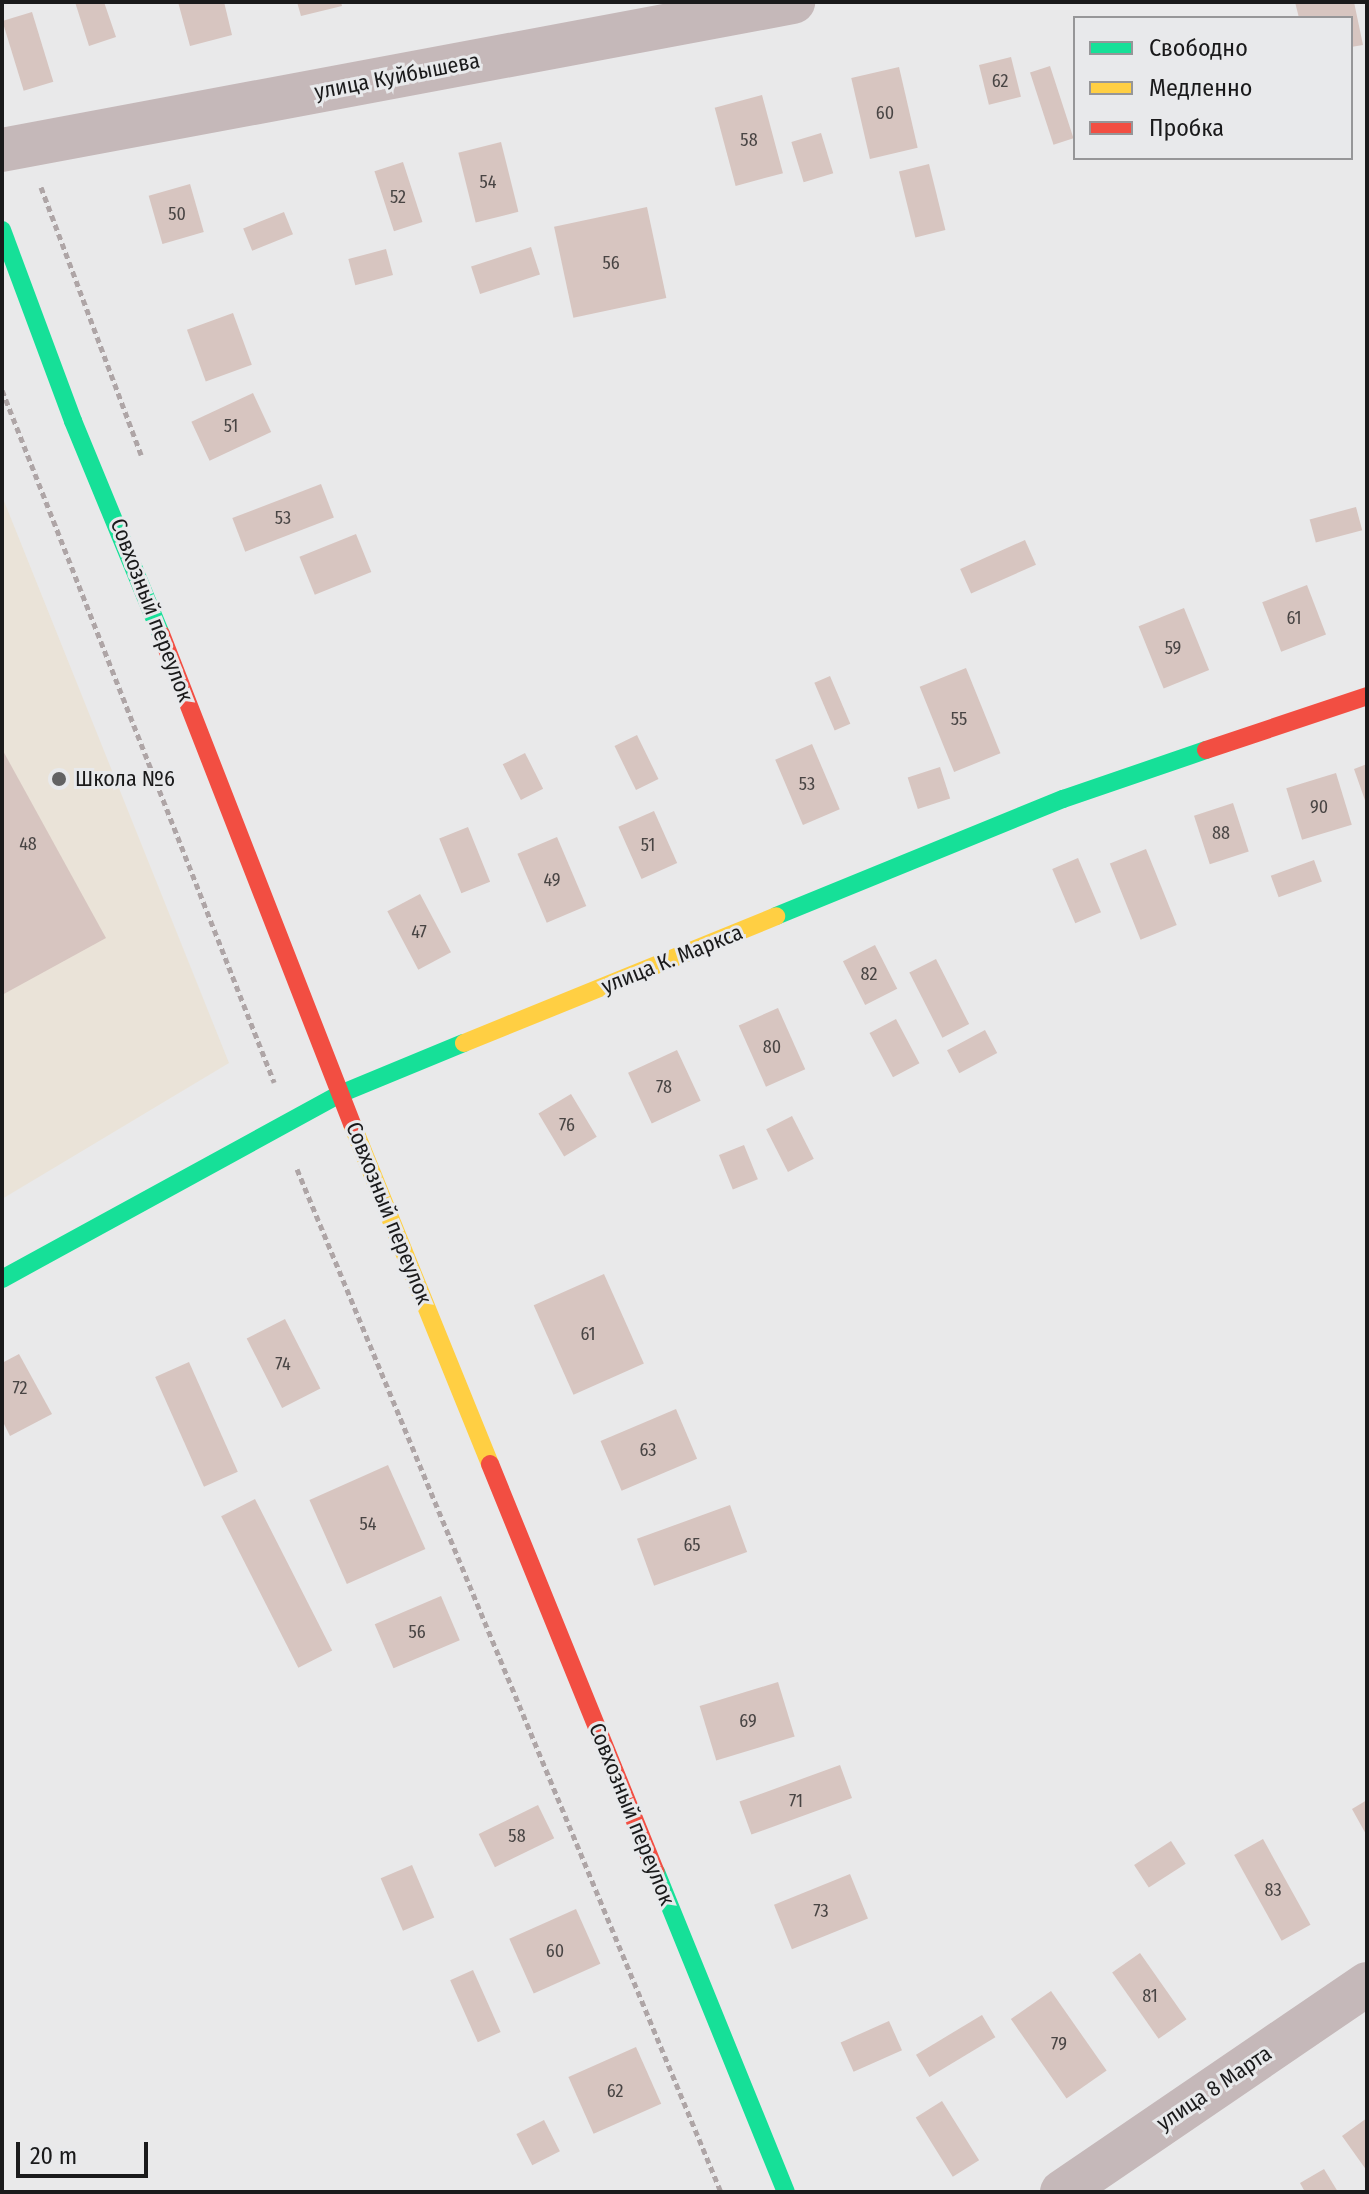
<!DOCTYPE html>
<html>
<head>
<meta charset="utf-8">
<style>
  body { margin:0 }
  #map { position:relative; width:1369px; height:2194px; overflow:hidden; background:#e9e9ea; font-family:"Fira Sans Condensed",sans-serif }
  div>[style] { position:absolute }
  .education>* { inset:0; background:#eae3d8 }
  .building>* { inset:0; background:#d7c5c0; transform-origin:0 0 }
  .path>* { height:5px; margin-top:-2.5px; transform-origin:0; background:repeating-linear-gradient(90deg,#aea5a6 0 6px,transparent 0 10px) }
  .street>* { height:44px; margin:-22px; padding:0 22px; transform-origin:22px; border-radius:22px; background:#c5b8b9 }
  .fast>* { height:18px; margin:-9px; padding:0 9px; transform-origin:9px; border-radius:9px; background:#16e098 }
  .slow>* { height:18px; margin:-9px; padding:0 9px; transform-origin:9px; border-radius:9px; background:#ffcf43 }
  .jam>* { height:18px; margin:-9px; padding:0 9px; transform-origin:9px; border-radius:9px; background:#f24e42 }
  .dots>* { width:22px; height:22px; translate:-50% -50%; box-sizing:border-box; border:4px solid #e8e9eb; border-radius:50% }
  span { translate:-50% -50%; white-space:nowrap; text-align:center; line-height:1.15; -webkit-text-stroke:6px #e8e9eb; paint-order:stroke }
  .number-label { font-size:18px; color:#494544 }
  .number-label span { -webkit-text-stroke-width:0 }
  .street-label { font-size:22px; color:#1a1a1b }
  .poi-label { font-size:22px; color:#1a1a1b }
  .left { translate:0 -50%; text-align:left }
  .frame { position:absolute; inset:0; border:4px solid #1a1a1b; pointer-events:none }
  .legend { position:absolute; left:1073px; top:16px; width:280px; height:144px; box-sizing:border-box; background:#e8e9eb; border:2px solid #969698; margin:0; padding:10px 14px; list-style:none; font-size:24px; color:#1a1a1b }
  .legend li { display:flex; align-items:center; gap:16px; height:40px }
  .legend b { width:40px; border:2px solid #969698 }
  .scale { position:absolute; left:16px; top:2142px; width:132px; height:36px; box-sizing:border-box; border:4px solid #1a1a1b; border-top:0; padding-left:10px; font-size:24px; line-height:28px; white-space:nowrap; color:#1a1a1b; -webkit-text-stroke:6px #e8e9eb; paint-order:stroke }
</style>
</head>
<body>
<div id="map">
  <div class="education">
    <i style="clip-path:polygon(2px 496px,229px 1063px,2px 1199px)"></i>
  </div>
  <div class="building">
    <i style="clip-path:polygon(75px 2px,104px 2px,116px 37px,89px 46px)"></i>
    <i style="clip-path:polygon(178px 2px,224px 2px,232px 35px,190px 46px)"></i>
    <i style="clip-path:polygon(297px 2px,341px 2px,342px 6px,301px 16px)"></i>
    <i style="clip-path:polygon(1295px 2px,1354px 2px,1363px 45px,1351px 47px,1351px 18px,1299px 18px)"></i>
    <i style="left:32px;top:12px;width:73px;height:31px;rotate:73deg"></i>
    <i style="left:1011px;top:57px;width:41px;height:33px;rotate:76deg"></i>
    <i style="left:1050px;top:66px;width:76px;height:21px;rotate:72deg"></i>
    <i style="left:899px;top:67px;width:83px;height:49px;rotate:77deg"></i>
    <i style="left:762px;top:95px;width:81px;height:49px;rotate:75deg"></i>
    <i style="left:821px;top:133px;width:42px;height:31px;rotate:73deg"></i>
    <i style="left:501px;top:142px;width:72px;height:44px;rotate:76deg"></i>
    <i style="left:403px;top:162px;width:63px;height:30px;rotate:72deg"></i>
    <i style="left:929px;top:164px;width:68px;height:31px;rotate:76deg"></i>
    <i style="left:190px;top:184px;width:50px;height:43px;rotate:74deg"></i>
    <i style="left:647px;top:207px;width:93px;height:95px;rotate:78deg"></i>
    <i style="left:284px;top:212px;width:24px;height:44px;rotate:68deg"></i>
    <i style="left:531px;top:247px;width:29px;height:63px;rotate:72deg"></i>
    <i style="left:386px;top:249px;width:27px;height:39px;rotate:75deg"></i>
    <i style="left:233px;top:313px;width:55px;height:49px;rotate:70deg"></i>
    <i style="left:253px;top:393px;width:43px;height:68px;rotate:65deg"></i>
    <i style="left:321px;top:484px;width:36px;height:95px;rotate:69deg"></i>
    <i style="left:1356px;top:507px;width:24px;height:48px;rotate:75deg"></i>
    <i style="left:356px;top:534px;width:41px;height:61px;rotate:68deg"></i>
    <i style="left:1025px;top:540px;width:27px;height:71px;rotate:66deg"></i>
    <i style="left:1307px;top:585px;width:53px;height:48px;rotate:69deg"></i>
    <i style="left:1184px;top:608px;width:67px;height:49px;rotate:68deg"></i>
    <i style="left:966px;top:668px;width:92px;height:50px;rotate:68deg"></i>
    <i style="left:830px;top:676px;width:52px;height:17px;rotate:67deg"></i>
    <i style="left:637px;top:735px;width:49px;height:25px;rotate:64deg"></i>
    <i style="left:812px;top:744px;width:71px;height:40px;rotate:67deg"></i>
    <i style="clip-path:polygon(2px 749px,106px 938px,2px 995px)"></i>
    <i style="left:525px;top:753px;width:40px;height:25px;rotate:63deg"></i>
    <i style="clip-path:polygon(1367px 764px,1367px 806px,1354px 769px)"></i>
    <i style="left:940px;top:767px;width:33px;height:34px;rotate:72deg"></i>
    <i style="left:1336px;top:773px;width:54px;height:52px;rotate:73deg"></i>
    <i style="left:1233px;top:803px;width:51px;height:41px;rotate:72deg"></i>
    <i style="left:654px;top:811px;width:57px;height:39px;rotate:66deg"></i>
    <i style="left:468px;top:827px;width:59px;height:31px;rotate:68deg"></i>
    <i style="left:557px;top:837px;width:75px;height:43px;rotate:67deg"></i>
    <i style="left:1146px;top:849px;width:82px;height:39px;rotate:68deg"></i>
    <i style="left:1078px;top:858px;width:59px;height:28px;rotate:67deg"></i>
    <i style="left:1314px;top:860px;width:23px;height:46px;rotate:70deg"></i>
    <i style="left:420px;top:894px;width:66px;height:37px;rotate:62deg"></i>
    <i style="left:875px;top:945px;width:49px;height:36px;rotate:63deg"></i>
    <i style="left:936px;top:959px;width:73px;height:30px;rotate:63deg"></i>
    <i style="left:778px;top:1008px;width:67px;height:43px;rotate:66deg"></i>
    <i style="left:896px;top:1019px;width:50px;height:30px;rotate:62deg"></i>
    <i style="left:985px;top:1030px;width:26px;height:43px;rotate:62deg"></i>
    <i style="left:677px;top:1050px;width:56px;height:54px;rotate:65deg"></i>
    <i style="left:571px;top:1094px;width:50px;height:38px;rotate:59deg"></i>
    <i style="left:792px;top:1116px;width:48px;height:29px;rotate:63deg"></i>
    <i style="left:744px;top:1145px;width:37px;height:27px;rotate:68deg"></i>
    <i style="left:604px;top:1274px;width:98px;height:77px;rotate:66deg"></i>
    <i style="left:285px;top:1319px;width:78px;height:43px;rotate:63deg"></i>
    <i style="clip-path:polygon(19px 1354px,52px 1414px,10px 1436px,2px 1420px,2px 1363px)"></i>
    <i style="left:189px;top:1362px;width:120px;height:37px;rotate:66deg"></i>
    <i style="left:676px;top:1409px;width:54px;height:82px;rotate:67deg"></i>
    <i style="left:388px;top:1465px;width:92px;height:86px;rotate:66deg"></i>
    <i style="left:255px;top:1499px;width:170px;height:38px;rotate:63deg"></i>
    <i style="left:730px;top:1505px;width:50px;height:99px;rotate:70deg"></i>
    <i style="left:441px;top:1596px;width:48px;height:72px;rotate:67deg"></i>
    <i style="left:778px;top:1682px;width:57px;height:82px;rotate:73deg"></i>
    <i style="left:840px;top:1765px;width:35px;height:107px;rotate:70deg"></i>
    <i style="clip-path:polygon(1367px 1800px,1367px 1836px,1352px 1809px)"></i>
    <i style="left:538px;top:1805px;width:37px;height:66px;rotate:64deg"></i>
    <i style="left:1263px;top:1839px;width:98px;height:33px;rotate:61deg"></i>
    <i style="left:1171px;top:1841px;width:27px;height:44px;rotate:57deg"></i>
    <i style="left:412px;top:1865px;width:57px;height:34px;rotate:67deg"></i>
    <i style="left:850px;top:1874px;width:48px;height:82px;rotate:68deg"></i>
    <i style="left:576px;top:1909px;width:60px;height:73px;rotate:66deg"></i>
    <i style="left:1140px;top:1953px;width:81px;height:34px;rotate:55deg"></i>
    <i style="left:473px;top:1970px;width:68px;height:25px;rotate:66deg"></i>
    <i style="left:1051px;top:1991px;width:97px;height:49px;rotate:55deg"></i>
    <i style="left:982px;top:2015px;width:26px;height:77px;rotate:59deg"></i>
    <i style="left:889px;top:2021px;width:32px;height:53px;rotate:66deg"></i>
    <i style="left:636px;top:2047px;width:62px;height:74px;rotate:66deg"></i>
    <i style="left:942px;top:2101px;width:70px;height:31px;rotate:58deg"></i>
    <i style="clip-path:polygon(1367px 2118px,1367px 2171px,1342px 2136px)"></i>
    <i style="left:544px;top:2120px;width:35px;height:31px;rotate:63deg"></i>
    <i style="clip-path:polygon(1324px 2169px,1338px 2192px,1305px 2192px,1300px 2183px)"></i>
  </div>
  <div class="path">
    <i style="left:41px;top:187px;width:286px;rotate:69.5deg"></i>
    <i style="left:2px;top:390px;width:744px;rotate:68.54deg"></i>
    <i style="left:297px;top:1169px;width:1107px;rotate:67.49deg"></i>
  </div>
  <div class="street">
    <i style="left:2px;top:150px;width:805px;rotate:-10.6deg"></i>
    <i style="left:1062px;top:2192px;width:369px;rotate:-34.3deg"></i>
  </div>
  <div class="fast">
    <i style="left:2px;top:230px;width:204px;rotate:69.6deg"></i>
    <i style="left:73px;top:421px;width:230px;rotate:67.6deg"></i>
    <i style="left:776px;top:916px;width:310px;rotate:-22.2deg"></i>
    <i style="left:1063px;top:799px;width:151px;rotate:-18.9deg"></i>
    <i style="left:2px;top:1279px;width:385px;rotate:-28.7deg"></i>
    <i style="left:340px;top:1094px;width:134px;rotate:-22.4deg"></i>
    <i style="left:656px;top:1872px;width:345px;rotate:67.9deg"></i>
  </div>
  <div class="slow">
    <i style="left:464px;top:1043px;width:337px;rotate:-22.1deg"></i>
    <i style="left:352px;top:1124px;width:367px;rotate:67.9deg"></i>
  </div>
  <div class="jam">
    <i style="left:161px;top:634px;width:526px;rotate:68.7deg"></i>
    <i style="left:1206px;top:750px;width:170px;rotate:-18.5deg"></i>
    <i style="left:490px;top:1464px;width:440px;rotate:67.9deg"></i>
  </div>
  <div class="dots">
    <i style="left:59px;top:779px;background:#626263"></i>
  </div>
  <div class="number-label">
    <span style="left:1000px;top:81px">62</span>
    <span style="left:885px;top:113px">60</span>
    <span style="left:749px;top:140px">58</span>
    <span style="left:488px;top:182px">54</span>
    <span style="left:398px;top:197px">52</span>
    <span style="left:177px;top:214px">50</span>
    <span style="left:611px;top:263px">56</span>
    <span style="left:231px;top:426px">51</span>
    <span style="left:283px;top:518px">53</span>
    <span style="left:1294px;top:618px">61</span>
    <span style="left:1173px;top:648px">59</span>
    <span style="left:959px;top:719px">55</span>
    <span style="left:807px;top:784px">53</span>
    <span style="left:1319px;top:807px">90</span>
    <span style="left:1221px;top:833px">88</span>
    <span style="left:28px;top:844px">48</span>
    <span style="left:648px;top:845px">51</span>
    <span style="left:552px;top:880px">49</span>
    <span style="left:419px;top:932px">47</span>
    <span style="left:869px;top:974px">82</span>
    <span style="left:772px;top:1047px">80</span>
    <span style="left:664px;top:1087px">78</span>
    <span style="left:567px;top:1125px">76</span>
    <span style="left:588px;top:1334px">61</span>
    <span style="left:283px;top:1364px">74</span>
    <span style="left:20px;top:1388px">72</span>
    <span style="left:648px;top:1450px">63</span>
    <span style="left:368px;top:1524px">54</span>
    <span style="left:692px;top:1545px">65</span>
    <span style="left:417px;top:1632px">56</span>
    <span style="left:748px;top:1721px">69</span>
    <span style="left:796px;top:1801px">71</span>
    <span style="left:517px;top:1836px">58</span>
    <span style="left:1273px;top:1890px">83</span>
    <span style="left:821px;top:1911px">73</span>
    <span style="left:555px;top:1951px">60</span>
    <span style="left:1150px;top:1996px">81</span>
    <span style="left:1059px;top:2044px">79</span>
    <span style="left:615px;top:2091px">62</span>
  </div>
  <div class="street-label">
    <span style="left:397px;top:76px;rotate:-11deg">улица Куйбышева</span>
    <span style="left:152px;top:610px;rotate:69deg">Совхозный переулок</span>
    <span style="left:672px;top:959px;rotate:-22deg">улица К. Маркса</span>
    <span style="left:389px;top:1213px;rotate:68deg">Совхозный переулок</span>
    <span style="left:632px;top:1814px;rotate:68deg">Совхозный переулок</span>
    <span style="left:1214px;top:2088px;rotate:-34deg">улица 8 Марта</span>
  </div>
  <div class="poi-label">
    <span class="left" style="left:75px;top:779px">Школа №6</span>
  </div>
  <div class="frame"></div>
  <ul class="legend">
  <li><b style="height:10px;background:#16e098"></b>Свободно</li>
  <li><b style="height:10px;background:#ffcf43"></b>Медленно</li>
  <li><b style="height:10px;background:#f24e42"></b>Пробка</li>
  </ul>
  <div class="scale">20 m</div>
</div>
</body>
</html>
